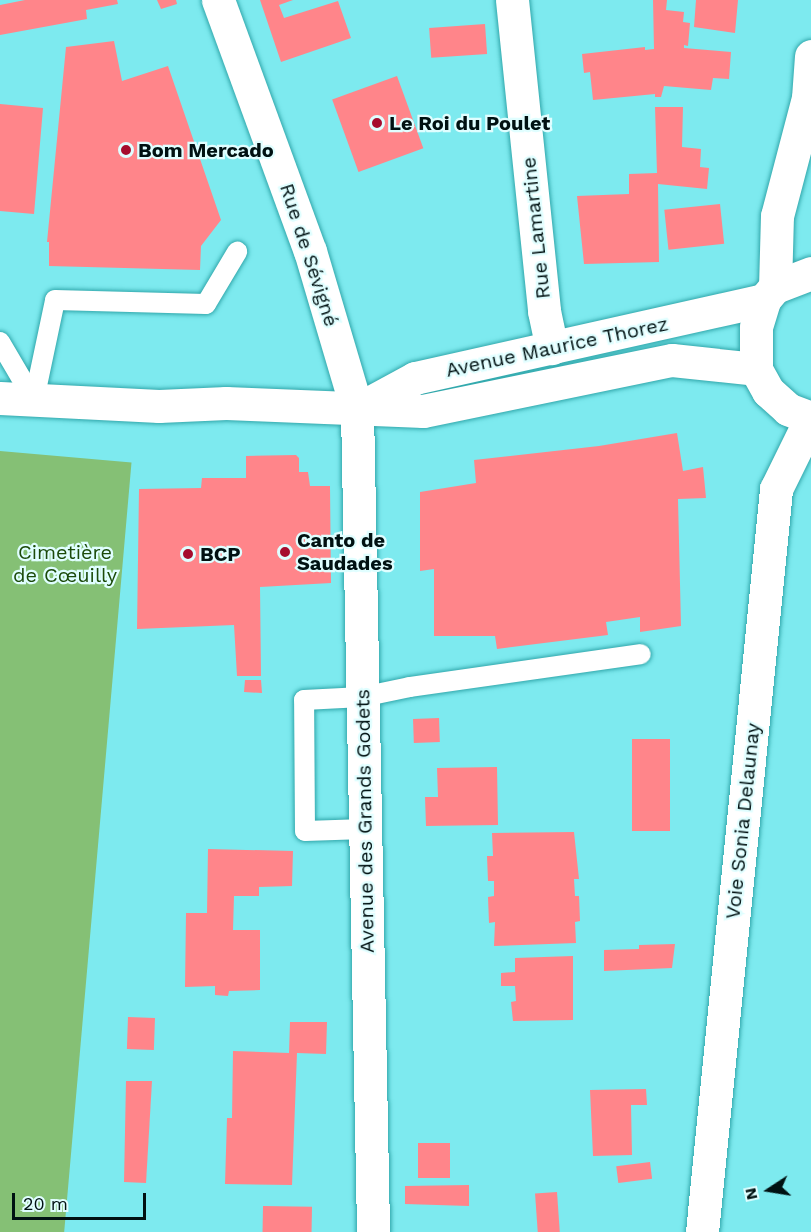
<!DOCTYPE html>
<html>
<head>
<meta charset="utf-8">
<style>
  body { margin:0 }
  #map { position:relative; width:811px; height:1232px; overflow:hidden; background:#7deaef; font-family:"Work Sans",sans-serif }
  div>[style] { position:absolute }
  .green>* { inset:0; background:#85c075; transform-origin:0 0 }
  .building>* { inset:0; background:#ff858a; transform-origin:0 0 }
  .roads { filter:drop-shadow(0 0 2px #31a7ab) drop-shadow(0 0 2px #31a7ab) }
  .lane>* { height:20px; margin:-10px; padding:0 10px; transform-origin:10px; border-radius:10px; background:#fff }
  .street>* { height:33px; margin:-16.5px; padding:0 16.5px; transform-origin:16.5px; border-radius:16.5px; background:#fff }
  .secondary>* { height:33px; margin:-16.5px; padding:0 16.5px; transform-origin:16.5px; border-radius:16.5px; background:#fff }
  .dots>* { width:16px; height:16px; translate:-50% -50%; box-sizing:border-box; border:3px solid #e0feff; border-radius:50% }
  span { translate:-50% -50%; white-space:nowrap; text-align:center; line-height:1.15; -webkit-text-stroke:4.5px #e0feff; paint-order:stroke }
  .poi-label { font-size:20px; color:#001112; font-weight:700 }
  .left { translate:0 -50%; text-align:left }
  .street-label { font-size:20px; color:#001112 }
  .park-label { font-size:20px; color:#1b4a09 }
  .north { position:absolute; left:739px; top:1160px; width:60px; height:60px; -webkit-text-stroke:4px #e0feff; paint-order:stroke; rotate:258deg; font-size:16px; font-weight:700; line-height:24px; text-align:center; color:#001112 }
  .north::after { content:''; display:block; margin:auto; width:21px; height:27px; background:#001112; clip-path:polygon(50% 0,100% 100%,50% 72%,0 100%) }
  .scale { position:absolute; left:12px; top:1193px; width:134px; height:27px; box-sizing:border-box; border:3px solid #001112; border-top:0; padding-left:8px; font-size:18px; line-height:21px; white-space:nowrap; color:#001112; -webkit-text-stroke:4px #e0feff; paint-order:stroke }
</style>
</head>
<body>
<div id="map">
  <div class="green">
    <i style="left:0;top:451px;width:132px;height:781px;rotate:5deg"></i>
  </div>
  <div class="building">
    <i style="clip-path:polygon(25px 0,117px 0,118px 4px,86px 10px,87px 19px,0 35px,0 5px)"></i>
    <i style="clip-path:polygon(157px 0,176px 0,177px 4px,161px 9px)"></i>
    <i style="clip-path:polygon(260px 0,293px 0,279px 5px,284px 18px,338px 1px,351px 38px,281px 62px)"></i>
    <i style="clip-path:polygon(653px 0,667px 0,666px 10px,684px 12px,683px 22px,690px 23px,688px 46px,684px 45px,684px 48px,731px 52px,729px 79px,713px 78px,711px 90px,664px 86px,661px 97px,655px 97px,655px 94px,593px 100px,590px 72px,584px 73px,582px 54px,645px 47px,645px 50px,654px 49px)"></i>
    <i style="clip-path:polygon(696px 0,738px 0,735px 33px,694px 27px)"></i>
    <i style="left:485px;top:24px;width:30px;height:56px;rotate:86deg"></i>
    <i style="clip-path:polygon(114px 41px,122px 81px,168px 66px,221px 220px,201px 246px,200px 270px,49px 266px,49px 242px,47px 242px,66px 47px)"></i>
    <i style="left:397px;top:76px;width:77px;height:69px;rotate:70deg"></i>
    <i style="clip-path:polygon(0 104px,43px 108px,34px 214px,0 211px)"></i>
    <i style="clip-path:polygon(655px 107px,683px 107px,682px 147px,701px 149px,700px 167px,709px 168px,707px 189px,658px 184px,659px 262px,584px 264px,577px 196px,629px 194px,629px 174px,657px 173px)"></i>
    <i style="left:720px;top:204px;width:40px;height:56px;rotate:84deg"></i>
    <i style="clip-path:polygon(677px 433px,683px 471px,703px 467px,706px 498px,678px 499px,681px 626px,640px 632px,640px 617px,606px 622px,608px 635px,497px 649px,495px 636px,434px 636px,434px 569px,420px 571px,420px 492px,476px 483px,474px 460px,599px 446px)"></i>
    <i style="clip-path:polygon(296px 455px,299px 458px,299px 472px,308px 472px,310px 486px,330px 486px,331px 583px,260px 587px,261px 676px,237px 676px,234px 625px,137px 629px,139px 489px,201px 488px,202px 478px,246px 478px,246px 456px)"></i>
    <i style="clip-path:polygon(245px 680px,261px 680px,262px 693px,244px 692px)"></i>
    <i style="left:439px;top:718px;width:24px;height:26px;rotate:88deg"></i>
    <i style="left:632px;top:739px;width:38px;height:92px"></i>
    <i style="clip-path:polygon(497px 767px,498px 825px,426px 826px,425px 797px,438px 797px,437px 768px)"></i>
    <i style="clip-path:polygon(574px 832px,579px 879px,574px 879px,575px 896px,579px 896px,580px 921px,575px 922px,576px 943px,494px 946px,495px 922px,489px 923px,488px 897px,494px 896px,494px 881px,488px 881px,487px 856px,493px 856px,492px 833px)"></i>
    <i style="clip-path:polygon(208px 849px,293px 851px,292px 886px,259px 887px,259px 896px,234px 896px,233px 930px,260px 930px,260px 990px,229px 991px,228px 996px,215px 995px,215px 986px,185px 987px,186px 913px,207px 913px)"></i>
    <i style="clip-path:polygon(675px 944px,672px 968px,604px 971px,604px 950px,639px 949px,639px 945px)"></i>
    <i style="clip-path:polygon(573px 956px,573px 1020px,513px 1021px,511px 1002px,516px 1001px,515px 986px,501px 986px,501px 973px,515px 972px,515px 958px)"></i>
    <i style="left:128px;top:1017px;width:27px;height:32px;rotate:2deg"></i>
    <i style="clip-path:polygon(290px 1022px,327px 1022px,326px 1054px,297px 1053px,292px 1185px,225px 1184px,227px 1118px,232px 1118px,233px 1051px,289px 1053px)"></i>
    <i style="clip-path:polygon(126px 1081px,152px 1081px,146px 1183px,124px 1182px)"></i>
    <i style="clip-path:polygon(646px 1089px,647px 1105px,631px 1105px,632px 1155px,593px 1156px,590px 1090px)"></i>
    <i style="left:418px;top:1143px;width:32px;height:35px"></i>
    <i style="left:650px;top:1162px;width:17px;height:34px;rotate:83deg"></i>
    <i style="clip-path:polygon(469px 1185px,469px 1206px,405px 1204px,405px 1186px)"></i>
    <i style="left:557px;top:1192px;width:40px;height:22px;rotate:86deg"></i>
    <i style="left:263px;top:1206px;width:49px;height:26px;rotate:1deg"></i>
  </div>
  <div class="roads">
    <div class="lane">
      <i style="left:0;top:342px;width:67px;rotate:59.6deg"></i>
      <i style="left:34px;top:400px;width:102px;rotate:-78.1deg"></i>
      <i style="left:55px;top:300px;width:151px;rotate:1.5deg"></i>
      <i style="left:206px;top:304px;width:61px;rotate:-59.2deg"></i>
      <i style="left:365px;top:829px;width:60px;rotate:178.1deg"></i>
      <i style="left:305px;top:831px;width:131px;rotate:-90.4deg"></i>
      <i style="left:304px;top:700px;width:58px;rotate:-3deg"></i>
      <i style="left:362px;top:697px;width:49px;rotate:-11.8deg"></i>
      <i style="left:410px;top:687px;width:233px;rotate:-8.1deg"></i>
    </div>
    <div class="street">
      <i style="left:512px;top:0;width:313px;rotate:84.1deg"></i>
      <i style="left:544px;top:311px;width:38px;rotate:78deg"></i>
      <i style="left:357px;top:410px;width:822px;rotate:88.88deg"></i>
    </div>
    <div class="secondary">
      <i style="left:218px;top:0;width:267px;rotate:69.9deg"></i>
      <i style="left:310px;top:251px;width:166px;rotate:73.5deg"></i>
      <i style="left:775px;top:287px;width:71px;rotate:-88.4deg"></i>
      <i style="left:777px;top:216px;width:122px;rotate:-75.3deg"></i>
      <i style="left:808px;top:98px;width:42px;rotate:-85.9deg"></i>
      <i style="left:0;top:398px;width:159px;rotate:2.9deg"></i>
      <i style="left:159px;top:406px;width:67px;rotate:-2.6deg"></i>
      <i style="left:226px;top:403px;width:197px;rotate:2.3deg"></i>
      <i style="left:423px;top:411px;width:254px;rotate:-11.6deg"></i>
      <i style="left:672px;top:360px;width:84px;rotate:6.1deg"></i>
      <i style="left:358px;top:409px;width:65px;rotate:-28.5deg"></i>
      <i style="left:415px;top:378px;width:358px;rotate:-12.6deg"></i>
      <i style="left:702px;top:1232px;width:747px;rotate:-84.31deg"></i>
      <i style="left:776px;top:489px;width:79px;rotate:-63.8deg"></i>
      <i style="left:811px;top:418px;width:25px;rotate:-159deg"></i>
      <i style="left:788px;top:409px;width:27px;rotate:-138deg"></i>
      <i style="left:768px;top:391px;width:25px;rotate:-119deg"></i>
      <i style="left:756px;top:369px;width:42px;rotate:-90deg"></i>
      <i style="left:756px;top:327px;width:28px;rotate:-73deg"></i>
      <i style="left:764px;top:300px;width:17px;rotate:-50deg"></i>
      <i style="left:775px;top:287px;width:39px;rotate:-21deg"></i>
    </div>
  </div>
  <div class="dots">
    <i style="left:377px;top:123px;background:#a60c2d"></i>
    <i style="left:126px;top:150px;background:#a60c2d"></i>
    <i style="left:285px;top:552px;background:#a60c2d"></i>
    <i style="left:188px;top:554px;background:#a60c2d"></i>
  </div>
  <div class="poi-label">
    <span class="left" style="left:389px;top:123px">Le Roi du Poulet</span>
    <span class="left" style="left:138px;top:150px">Bom Mercado</span>
    <span class="left" style="left:297px;top:552px">Canto de<br>Saudades</span>
    <span class="left" style="left:200px;top:554px">BCP</span>
  </div>
  <div class="street-label">
    <span style="left:536px;top:228px;rotate:-96deg">Rue Lamartine</span>
    <span style="left:309px;top:255px;rotate:72deg">Rue de Sévigné</span>
    <span style="left:557px;top:347px;rotate:-12deg">Avenue Maurice Thorez</span>
    <span style="left:365px;top:821px;rotate:-91deg">Avenue des Grands Godets</span>
    <span style="left:743px;top:821px;rotate:-84deg">Voie Sonia Delaunay</span>
  </div>
  <div class="park-label">
    <span style="left:65px;top:564px">Cimetière<br>de Cœuilly</span>
  </div>
  <div class="north">N</div>
  <div class="scale">20 m</div>
</div>
</body>
</html>
